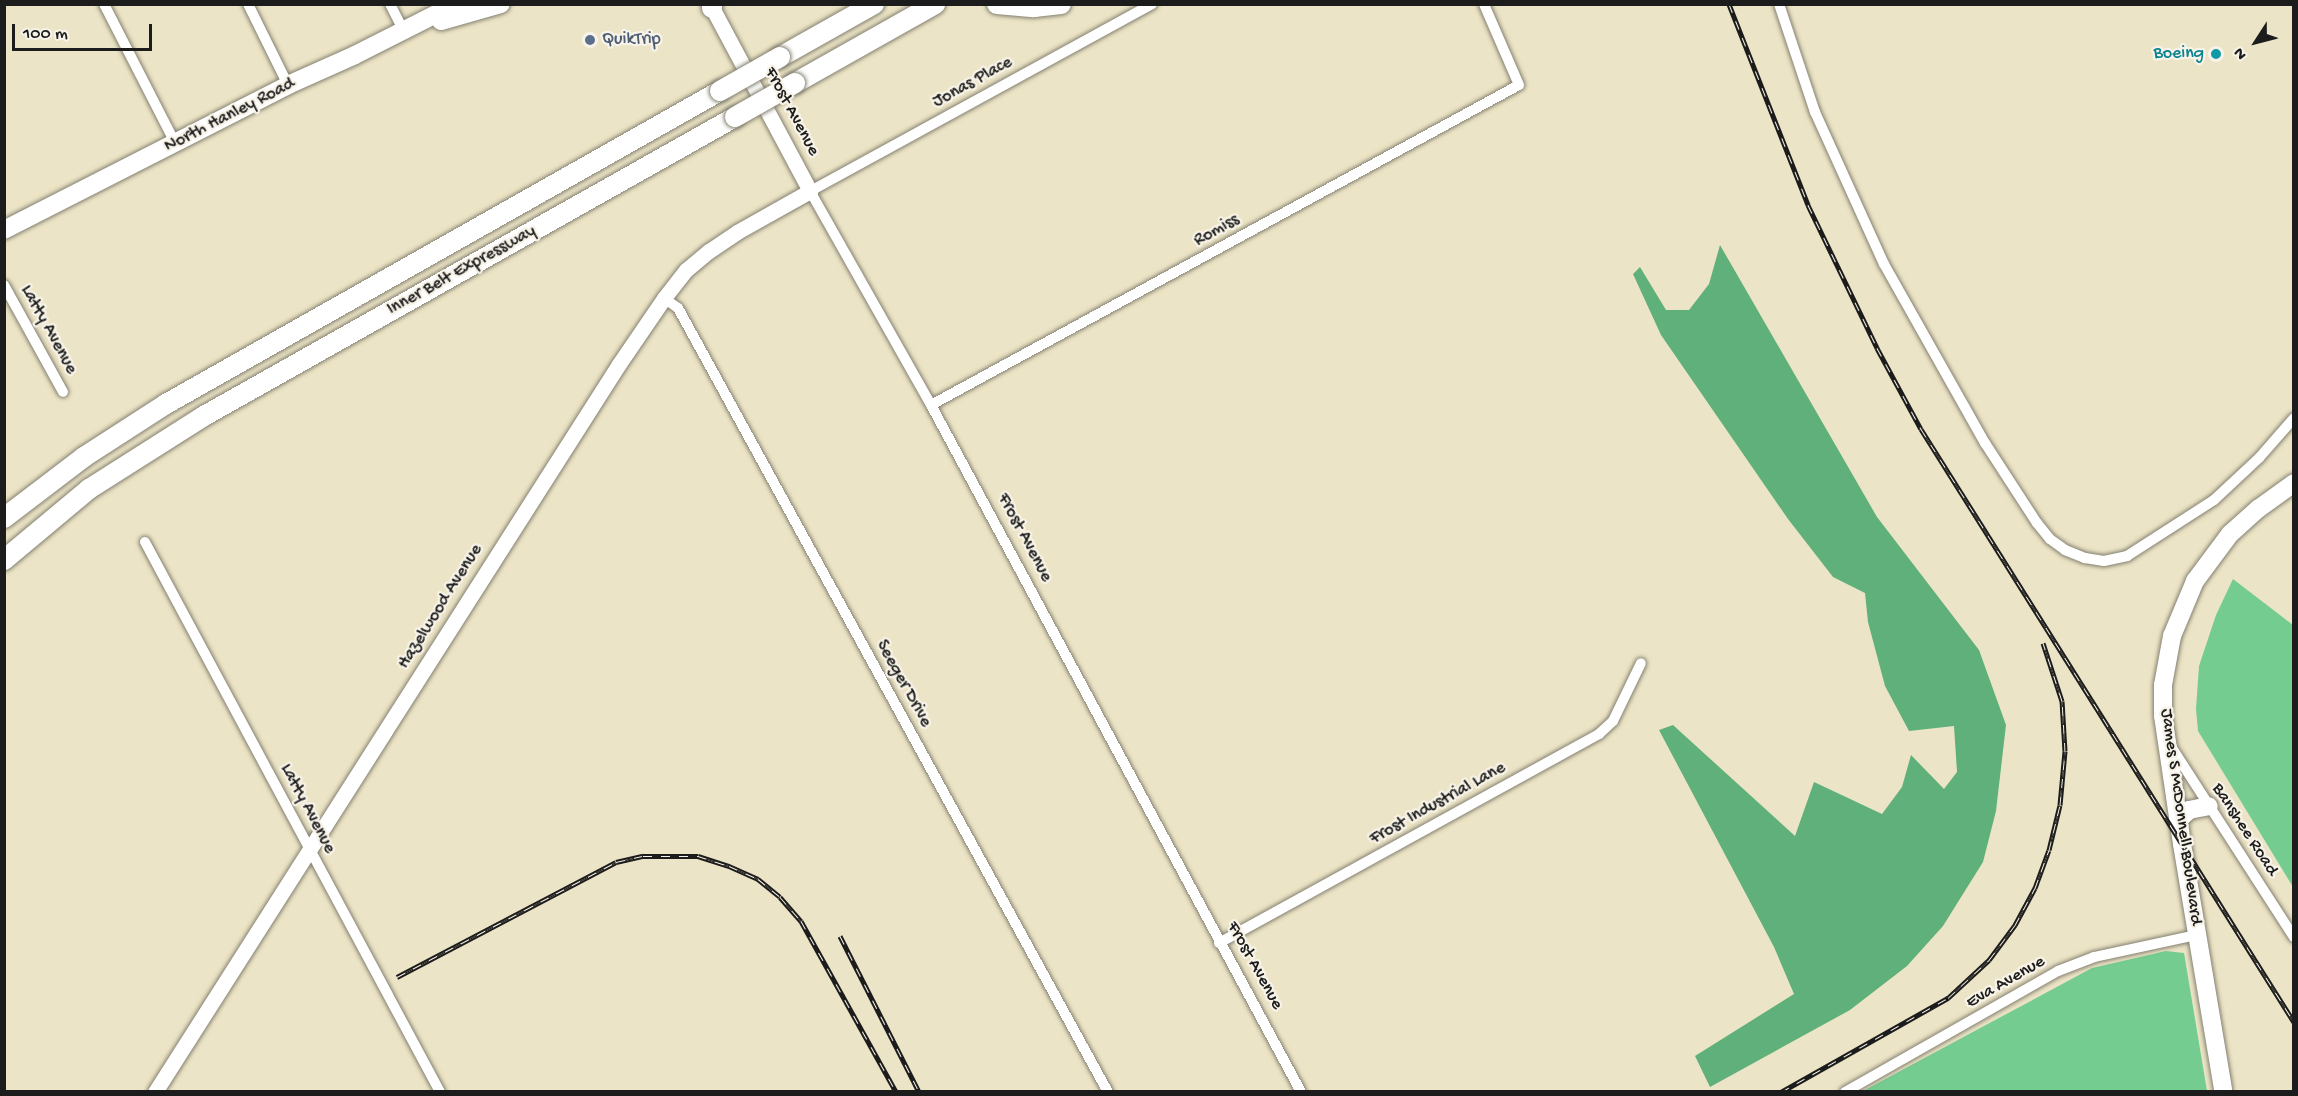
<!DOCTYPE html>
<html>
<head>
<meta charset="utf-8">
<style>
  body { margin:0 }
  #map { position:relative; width:2298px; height:1096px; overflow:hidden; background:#ece4c6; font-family:"Gochi Hand",sans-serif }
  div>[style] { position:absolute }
  .green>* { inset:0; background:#74cc91 }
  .forest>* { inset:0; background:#5fb07b }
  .roads { filter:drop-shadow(0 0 2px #848071) drop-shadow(0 0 2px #848071) }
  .street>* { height:10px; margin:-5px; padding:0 5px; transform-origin:5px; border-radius:5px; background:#fff }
  .secondary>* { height:15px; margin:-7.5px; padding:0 7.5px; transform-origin:7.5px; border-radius:7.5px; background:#fff }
  .primary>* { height:18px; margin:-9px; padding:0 9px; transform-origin:9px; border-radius:9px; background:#fff }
  .highway>* { height:20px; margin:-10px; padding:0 10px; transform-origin:10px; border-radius:10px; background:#fff }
  .rail>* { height:5px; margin-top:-2.5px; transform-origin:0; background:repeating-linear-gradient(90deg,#f7f3e8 0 9px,#1c1c1c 0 18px); box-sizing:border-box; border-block:2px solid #1c1c1c }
  .bridges { filter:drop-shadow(0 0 2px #848071) drop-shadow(0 0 2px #848071) }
  .highway-bridge>* { height:20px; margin:-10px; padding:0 10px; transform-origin:10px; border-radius:10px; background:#fff }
  .dots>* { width:16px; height:16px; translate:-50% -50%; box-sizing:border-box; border:3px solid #f7f3e8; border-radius:50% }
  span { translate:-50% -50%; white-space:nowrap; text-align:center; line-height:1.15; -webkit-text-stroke:4.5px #f7f3e8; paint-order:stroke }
  .service-label { font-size:18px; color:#4e5e75 }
  .left { translate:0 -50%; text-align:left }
  .culture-label { font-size:18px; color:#0d838f }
  .right { translate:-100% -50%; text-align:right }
  .street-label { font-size:18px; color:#1c1c1c }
  .frame { position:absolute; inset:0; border:6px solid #1c1c1c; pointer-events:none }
  .north { position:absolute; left:2226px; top:12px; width:60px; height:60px; -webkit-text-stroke:4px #f7f3e8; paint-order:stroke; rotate:234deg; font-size:16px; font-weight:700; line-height:24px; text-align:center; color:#1c1c1c }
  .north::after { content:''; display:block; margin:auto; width:21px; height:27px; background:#1c1c1c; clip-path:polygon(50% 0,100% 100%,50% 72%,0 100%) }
  .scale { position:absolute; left:12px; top:24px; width:140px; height:27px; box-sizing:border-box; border:3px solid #1c1c1c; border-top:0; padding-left:8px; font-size:18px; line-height:21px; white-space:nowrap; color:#1c1c1c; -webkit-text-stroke:4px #f7f3e8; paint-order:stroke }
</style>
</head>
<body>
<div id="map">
  <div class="green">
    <i style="clip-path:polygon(2233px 579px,2293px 625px,2293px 887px,2198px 731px,2196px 709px,2199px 666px,2216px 615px)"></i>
    <i style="clip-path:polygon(2166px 951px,2184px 953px,2207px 1091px,1863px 1091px,2092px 968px)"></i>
  </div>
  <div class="forest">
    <i style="clip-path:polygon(1720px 245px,1877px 517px,1979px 650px,2006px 725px,1996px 811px,1983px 862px,1943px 926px,1907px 966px,1850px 1010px,1710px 1087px,1695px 1056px,1794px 994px,1774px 947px,1659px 730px,1673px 725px,1795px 836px,1814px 782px,1882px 814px,1902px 787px,1911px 755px,1944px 789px,1957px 772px,1954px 726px,1909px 731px,1885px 686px,1868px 622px,1865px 593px,1833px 577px,1788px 519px,1661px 335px,1633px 274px,1640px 267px,1666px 310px,1689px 310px,1709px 284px)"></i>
  </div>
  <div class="roads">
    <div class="street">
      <i style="left:104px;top:4px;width:156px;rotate:62.9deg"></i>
      <i style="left:248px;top:4px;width:90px;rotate:63.7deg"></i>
      <i style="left:390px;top:4px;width:30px;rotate:63deg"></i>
      <i style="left:1152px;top:4px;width:390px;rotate:151.3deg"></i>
      <i style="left:810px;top:191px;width:246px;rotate:60.5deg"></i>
      <i style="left:931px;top:405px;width:780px;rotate:61.69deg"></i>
      <i style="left:1779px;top:4px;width:114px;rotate:71.6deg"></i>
      <i style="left:1815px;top:112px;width:167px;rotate:65.6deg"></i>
      <i style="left:1884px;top:264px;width:206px;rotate:60.6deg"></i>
      <i style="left:1985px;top:443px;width:95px;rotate:57deg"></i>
      <i style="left:2037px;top:523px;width:21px;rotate:51deg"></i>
      <i style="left:2050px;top:539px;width:19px;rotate:36deg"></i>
      <i style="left:2065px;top:550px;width:22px;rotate:22deg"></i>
      <i style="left:2085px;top:558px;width:19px;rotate:9deg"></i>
      <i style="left:2104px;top:561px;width:24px;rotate:-12deg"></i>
      <i style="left:2127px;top:556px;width:103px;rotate:-32.8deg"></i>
      <i style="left:2214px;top:500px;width:62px;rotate:-43deg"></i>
      <i style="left:2259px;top:458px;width:53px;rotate:-48.8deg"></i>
      <i style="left:4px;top:285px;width:122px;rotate:61.1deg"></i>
      <i style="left:664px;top:298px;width:17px;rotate:36deg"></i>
      <i style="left:678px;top:308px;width:894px;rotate:61.26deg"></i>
      <i style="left:931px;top:405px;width:669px;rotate:-28.56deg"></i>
      <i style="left:1519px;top:85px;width:88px;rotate:-113.4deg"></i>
      <i style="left:145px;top:542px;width:624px;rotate:61.79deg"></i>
      <i style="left:2172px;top:748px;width:225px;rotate:57.2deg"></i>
      <i style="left:1219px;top:943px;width:434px;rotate:-28.8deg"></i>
      <i style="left:1599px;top:734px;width:19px;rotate:-43deg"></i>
      <i style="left:1613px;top:721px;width:64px;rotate:-64.2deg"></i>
      <i style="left:1845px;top:1092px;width:245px;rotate:-29.6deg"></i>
      <i style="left:2058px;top:971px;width:39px;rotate:-21deg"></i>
      <i style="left:2094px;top:957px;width:105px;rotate:-12.1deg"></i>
    </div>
    <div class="secondary">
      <i style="left:155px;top:1092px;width:863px;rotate:-57.49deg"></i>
      <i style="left:619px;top:364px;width:80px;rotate:-55.7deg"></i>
      <i style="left:664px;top:298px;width:36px;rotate:-52deg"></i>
      <i style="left:686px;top:270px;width:30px;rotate:-40deg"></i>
      <i style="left:709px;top:251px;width:34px;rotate:-34deg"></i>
      <i style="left:737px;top:232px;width:84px;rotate:-29.3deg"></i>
      <i style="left:810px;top:191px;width:212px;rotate:-118.1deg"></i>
    </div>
    <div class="primary">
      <i style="left:441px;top:21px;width:62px;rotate:-15.8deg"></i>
      <i style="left:4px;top:230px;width:319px;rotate:-27deg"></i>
      <i style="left:288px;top:85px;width:73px;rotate:-24.1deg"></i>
      <i style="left:355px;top:55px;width:113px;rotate:-26.8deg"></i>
      <i style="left:2178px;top:820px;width:15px;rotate:-42deg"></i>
      <i style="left:2189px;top:810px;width:20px;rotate:-11deg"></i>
      <i style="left:2223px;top:1089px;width:248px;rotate:-99.5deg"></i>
      <i style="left:2182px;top:844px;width:129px;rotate:-98.4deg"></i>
      <i style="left:2163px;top:716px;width:31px;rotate:-90deg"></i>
      <i style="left:2163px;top:685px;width:50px;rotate:-79.6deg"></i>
      <i style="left:2172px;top:636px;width:60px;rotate:-67.3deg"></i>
      <i style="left:2195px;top:581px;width:59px;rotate:-53.3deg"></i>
      <i style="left:2230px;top:534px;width:38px;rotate:-42deg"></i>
      <i style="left:2258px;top:509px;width:44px;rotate:-35.8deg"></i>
    </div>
    <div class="highway">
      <i style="left:997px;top:4px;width:37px;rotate:5deg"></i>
      <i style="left:1034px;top:7px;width:27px;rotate:-6deg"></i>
      <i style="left:712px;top:8px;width:4px;rotate:-90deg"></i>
      <i style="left:780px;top:57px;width:108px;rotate:-29.4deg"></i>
      <i style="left:795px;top:83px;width:161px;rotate:-29.4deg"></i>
      <i style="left:4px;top:518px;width:101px;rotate:-37.3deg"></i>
      <i style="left:84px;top:457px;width:98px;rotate:-32.9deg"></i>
      <i style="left:166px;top:404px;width:636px;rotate:-29.47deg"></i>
      <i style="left:4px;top:560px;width:111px;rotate:-39.9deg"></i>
      <i style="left:89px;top:489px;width:136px;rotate:-32.4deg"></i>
      <i style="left:204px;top:416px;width:609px;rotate:-29.38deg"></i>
    </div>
  </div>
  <div class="rail">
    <i style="left:1729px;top:4px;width:216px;rotate:68.5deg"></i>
    <i style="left:1808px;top:205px;width:159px;rotate:64.2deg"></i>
    <i style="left:1877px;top:348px;width:92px;rotate:61.5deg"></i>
    <i style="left:1921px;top:429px;width:701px;rotate:57.83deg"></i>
    <i style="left:840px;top:936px;width:175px;rotate:63.1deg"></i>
    <i style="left:397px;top:977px;width:247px;rotate:-27.7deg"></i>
    <i style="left:616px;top:862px;width:28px;rotate:-13deg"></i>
    <i style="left:643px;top:856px;width:55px"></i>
    <i style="left:698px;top:856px;width:33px;rotate:18deg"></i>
    <i style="left:729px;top:866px;width:32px;rotate:24deg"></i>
    <i style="left:758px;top:879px;width:28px;rotate:39deg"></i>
    <i style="left:780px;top:897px;width:32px;rotate:49deg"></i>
    <i style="left:801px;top:921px;width:196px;rotate:60.9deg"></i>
    <i style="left:1781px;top:1092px;width:192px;rotate:-29.4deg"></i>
    <i style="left:1948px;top:998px;width:56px;rotate:-42.8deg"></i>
    <i style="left:1989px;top:960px;width:44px;rotate:-53.4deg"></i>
    <i style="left:2015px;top:925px;width:42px;rotate:-61.6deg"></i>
    <i style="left:2035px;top:888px;width:40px;rotate:-69.8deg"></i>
    <i style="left:2049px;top:850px;width:46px;rotate:-76.3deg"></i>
    <i style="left:2060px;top:805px;width:54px;rotate:-84.7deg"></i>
    <i style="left:2065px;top:751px;width:50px;rotate:-93.4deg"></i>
    <i style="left:2062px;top:701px;width:61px;rotate:-108.1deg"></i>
  </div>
  <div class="bridges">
    <div class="highway-bridge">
      <i style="left:720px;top:91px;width:69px;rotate:-29.5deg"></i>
      <i style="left:735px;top:117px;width:69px;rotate:-29.5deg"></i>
    </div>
  </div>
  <div class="dots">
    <i style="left:590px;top:40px;background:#5c6f8a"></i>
    <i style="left:2216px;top:54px;background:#0f9aa8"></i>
  </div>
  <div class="service-label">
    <span class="left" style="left:602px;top:40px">QuikTrip</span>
  </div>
  <div class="culture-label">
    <span class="right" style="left:2204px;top:54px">Boeing</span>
  </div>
  <div class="street-label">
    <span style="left:973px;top:83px;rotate:-29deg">Jonas Place</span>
    <span style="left:791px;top:112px;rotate:62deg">Frost Avenue</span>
    <span style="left:230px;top:116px;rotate:-27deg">North Hanley Road</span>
    <span style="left:1217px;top:231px;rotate:-29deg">Romiss</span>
    <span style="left:462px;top:271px;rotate:-29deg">Inner Belt Expressway</span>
    <span style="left:48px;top:330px;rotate:61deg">Latty Avenue</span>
    <span style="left:1024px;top:538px;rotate:62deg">Frost Avenue</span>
    <span style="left:441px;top:607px;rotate:-58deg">Hazelwood Avenue</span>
    <span style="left:903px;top:684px;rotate:61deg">Seeger Drive</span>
    <span style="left:1438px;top:804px;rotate:-29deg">Frost Industrial Lane</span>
    <span style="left:307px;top:809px;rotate:62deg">Latty Avenue</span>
    <span style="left:2180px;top:817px;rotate:82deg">James S McDonnell Boulevard</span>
    <span style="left:2244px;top:830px;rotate:57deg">Banshee Road</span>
    <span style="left:1254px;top:966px;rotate:61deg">Frost Avenue</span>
    <span style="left:2006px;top:983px;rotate:-30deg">Eva Avenue</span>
  </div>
  <div class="frame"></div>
  <div class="north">N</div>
  <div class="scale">100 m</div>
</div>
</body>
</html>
